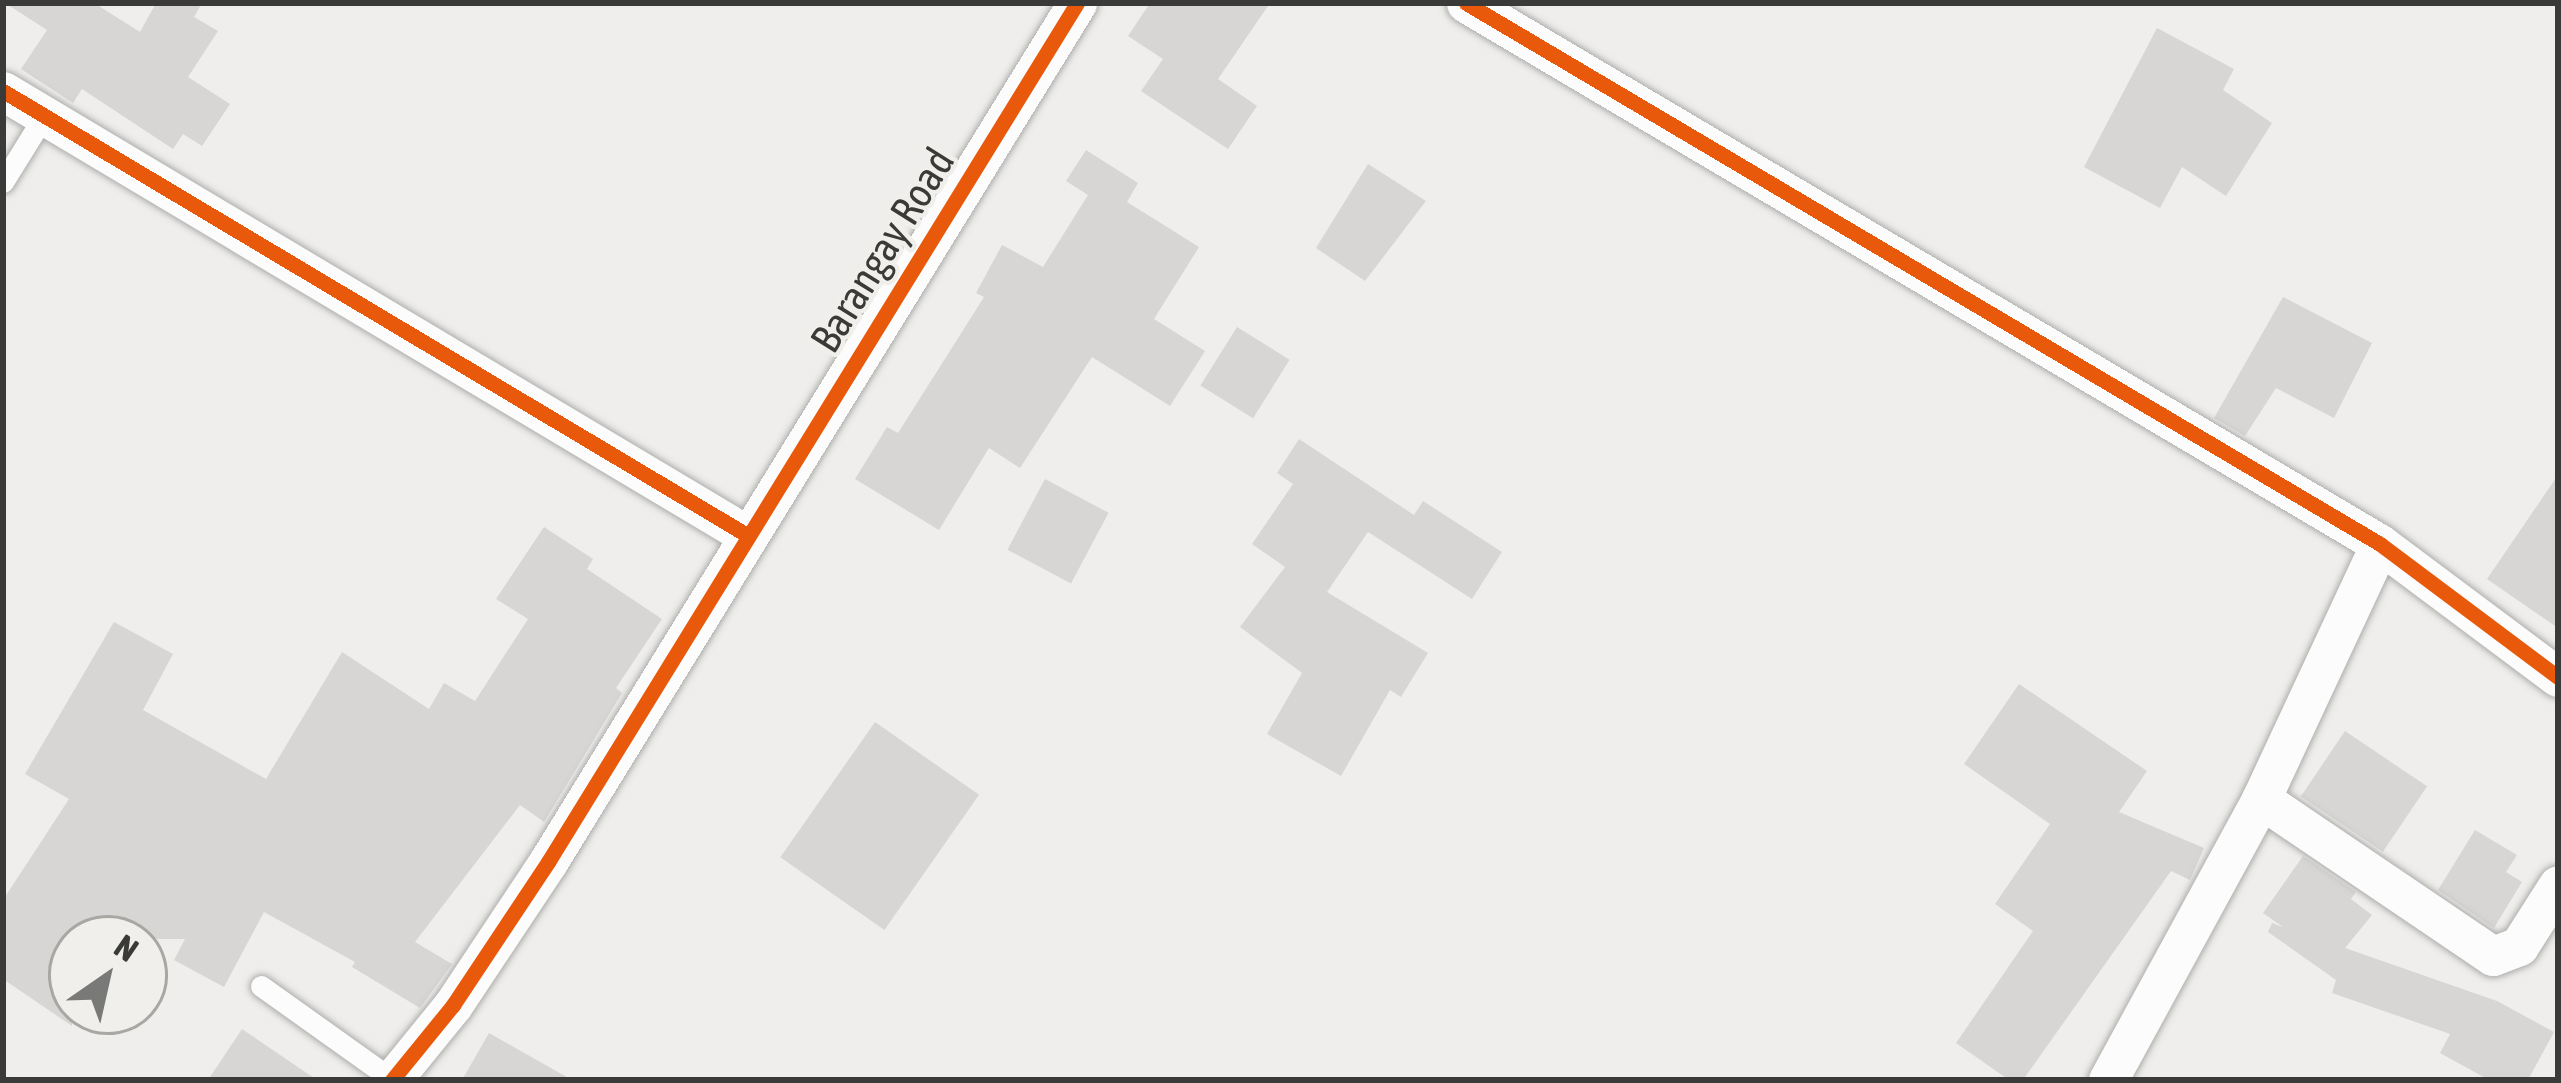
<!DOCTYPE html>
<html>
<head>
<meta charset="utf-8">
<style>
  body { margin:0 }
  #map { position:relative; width:2561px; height:1083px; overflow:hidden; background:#efeeec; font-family:"Asap Condensed",sans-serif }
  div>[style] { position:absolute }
  .building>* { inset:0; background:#d7d6d5; transform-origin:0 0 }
  .roads { filter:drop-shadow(0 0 3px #aeaeac) drop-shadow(0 0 3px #aeaeac) }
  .lane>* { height:21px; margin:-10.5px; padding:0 10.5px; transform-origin:10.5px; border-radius:10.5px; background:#fdfcfc }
  .street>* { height:39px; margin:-19.5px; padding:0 19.5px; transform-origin:19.5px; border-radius:19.5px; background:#fdfcfc }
  .cycleway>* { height:15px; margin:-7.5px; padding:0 7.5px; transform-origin:7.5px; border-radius:7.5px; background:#e8590c }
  span { translate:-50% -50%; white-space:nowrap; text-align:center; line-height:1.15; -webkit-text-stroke:9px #f0efeb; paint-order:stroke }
  .street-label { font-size:42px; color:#3a3a38 }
  .frame { position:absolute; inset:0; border:6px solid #3a3a38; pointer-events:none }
  .north { position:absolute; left:48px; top:915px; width:120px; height:120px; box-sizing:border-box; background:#f0efeb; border:3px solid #a7a7a3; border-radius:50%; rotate:34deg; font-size:33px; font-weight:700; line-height:48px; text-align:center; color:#3a3a38 }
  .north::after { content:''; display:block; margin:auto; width:42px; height:54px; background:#797977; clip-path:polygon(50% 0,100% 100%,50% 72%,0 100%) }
</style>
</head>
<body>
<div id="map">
  <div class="building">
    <i style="clip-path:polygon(5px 3px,94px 3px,140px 32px,156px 3px,202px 3px,194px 17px,218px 31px,188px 77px,230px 104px,202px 146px,183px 134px,173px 149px,82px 89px,73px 103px,21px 69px,47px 30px)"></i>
    <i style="clip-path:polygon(1150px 3px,1270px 3px,1218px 79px,1257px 106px,1228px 149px,1141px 91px,1163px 59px,1128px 36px)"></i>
    <i style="clip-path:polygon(2157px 28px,2234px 69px,2223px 90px,2272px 123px,2226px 196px,2182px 167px,2160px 208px,2084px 167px)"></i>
    <i style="clip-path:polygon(1086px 150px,1138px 183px,1127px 202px,1199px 247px,1154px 319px,1205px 351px,1170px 406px,1092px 357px,1020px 468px,989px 448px,939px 530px,855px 479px,887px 427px,898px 433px,984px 297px,976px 293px,1002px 245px,1043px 267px,1088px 195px,1066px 181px)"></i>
    <i style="clip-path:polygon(1368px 164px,1426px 201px,1365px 281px,1316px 248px)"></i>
    <i style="clip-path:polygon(2283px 297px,2372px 343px,2334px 418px,2276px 388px,2245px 436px,2214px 418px)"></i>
    <i style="left:1237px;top:327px;width:62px;height:69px;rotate:32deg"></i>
    <i style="clip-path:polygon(1299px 439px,1414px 515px,1423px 501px,1502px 552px,1472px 599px,1368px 532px,1327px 592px,1428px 653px,1401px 697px,1390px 690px,1341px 776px,1267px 734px,1302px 673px,1240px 627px,1285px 567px,1252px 544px,1293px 484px,1277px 473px)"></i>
    <i style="clip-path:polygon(2558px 475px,2558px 628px,2487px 579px)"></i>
    <i style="left:1045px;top:479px;width:72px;height:80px;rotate:28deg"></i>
    <i style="clip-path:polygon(544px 527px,593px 559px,587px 569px,662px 619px,616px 688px,622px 693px,544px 822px,520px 805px,415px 942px,452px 964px,420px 1008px,352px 967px,355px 962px,264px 912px,224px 987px,174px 960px,185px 939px,72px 939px,72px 1026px,3px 979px,3px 900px,69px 799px,25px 774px,114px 622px,173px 654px,143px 710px,266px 779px,342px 652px,429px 709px,444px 683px,475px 701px,528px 619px,496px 599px)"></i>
    <i style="clip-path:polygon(2019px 684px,2147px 771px,2119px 812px,2204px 848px,2190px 880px,2171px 871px,2023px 1080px,2009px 1080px,1956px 1043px,2033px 931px,1995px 904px,2050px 824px,1964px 764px)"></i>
    <i style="left:875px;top:722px;width:127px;height:165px;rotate:35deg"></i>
    <i style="left:2345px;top:731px;width:99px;height:79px;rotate:34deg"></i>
    <i style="clip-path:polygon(2475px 830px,2517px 855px,2506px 872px,2522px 882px,2494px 928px,2438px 890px)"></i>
    <i style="clip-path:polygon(2303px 856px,2356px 892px,2351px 899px,2372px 915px,2345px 948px,2497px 1001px,2554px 1032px,2528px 1080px,2489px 1080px,2440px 1053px,2450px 1034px,2332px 993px,2336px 980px,2268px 932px,2272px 923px,2283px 927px,2263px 913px)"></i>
    <i style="clip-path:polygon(242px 1029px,317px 1080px,208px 1080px)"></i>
    <i style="clip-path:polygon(489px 1033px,572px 1080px,462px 1080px)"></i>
  </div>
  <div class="roads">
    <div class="lane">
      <i style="left:3px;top:182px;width:78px;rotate:-58.2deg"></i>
      <i style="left:261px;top:986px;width:162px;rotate:35.5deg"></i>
    </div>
    <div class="street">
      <i style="left:1466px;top:3px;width:1062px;rotate:30.62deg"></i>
      <i style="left:2380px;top:544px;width:222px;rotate:36.8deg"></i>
      <i style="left:3px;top:91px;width:866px;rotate:30.83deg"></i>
      <i style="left:2261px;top:799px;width:280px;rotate:34.1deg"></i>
      <i style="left:2493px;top:956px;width:28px;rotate:-21deg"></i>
      <i style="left:2519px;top:946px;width:72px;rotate:-57.4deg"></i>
      <i style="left:392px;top:1080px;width:97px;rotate:-50.9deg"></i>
      <i style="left:453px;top:1005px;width:172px;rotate:-56.4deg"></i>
      <i style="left:548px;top:862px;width:1009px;rotate:-58.37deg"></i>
      <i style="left:2108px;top:1080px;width:320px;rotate:-61.4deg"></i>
      <i style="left:2261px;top:799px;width:281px;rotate:-65deg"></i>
    </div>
  </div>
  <div class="cycleway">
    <i style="left:1466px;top:3px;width:1062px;rotate:30.62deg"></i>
    <i style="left:2380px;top:544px;width:222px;rotate:36.8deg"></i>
    <i style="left:3px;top:91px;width:866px;rotate:30.83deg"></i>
    <i style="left:392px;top:1080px;width:97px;rotate:-50.9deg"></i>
    <i style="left:453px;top:1005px;width:172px;rotate:-56.4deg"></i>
    <i style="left:548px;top:862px;width:1009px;rotate:-58.37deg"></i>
  </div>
  <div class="street-label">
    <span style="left:882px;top:250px;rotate:-58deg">Barangay Road</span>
  </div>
  <div class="frame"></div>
  <div class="north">N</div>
</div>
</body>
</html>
